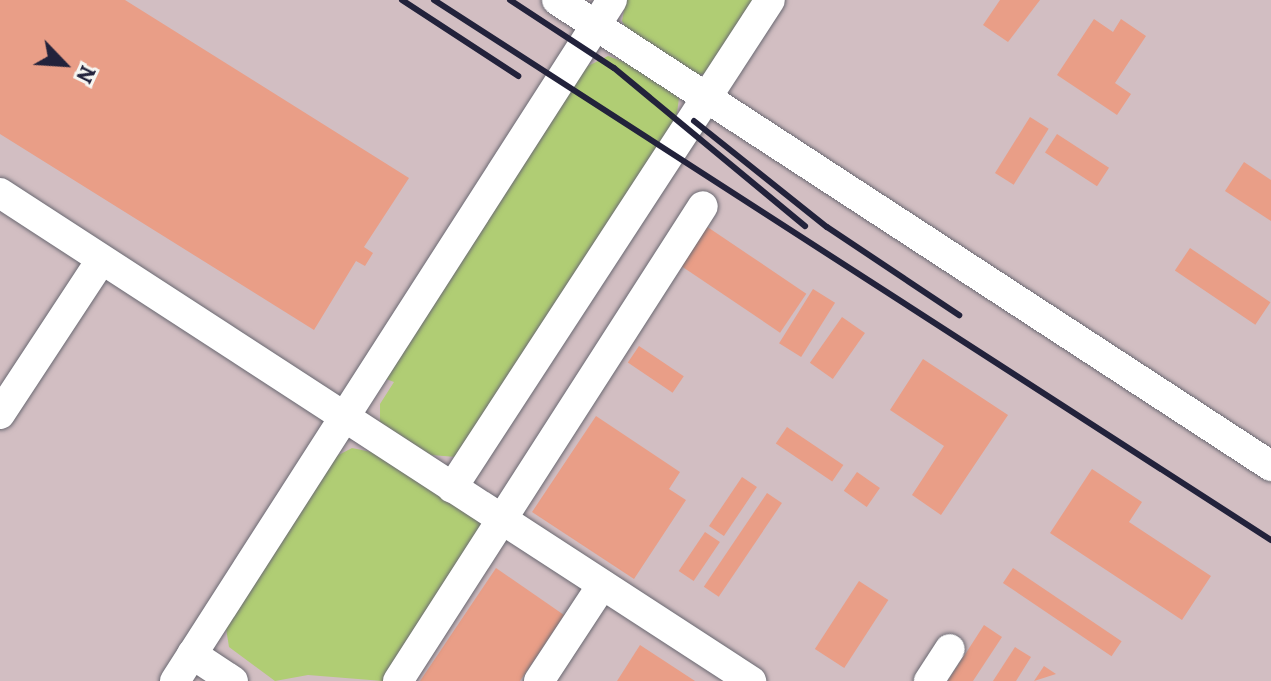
<!DOCTYPE html>
<html>
<head>
<meta charset="utf-8">
<style>
  body { margin:0 }
  #map { position:relative; width:1271px; height:681px; overflow:hidden; background:#eeead4; font-family:Alegreya,serif }
  div>[style] { position:absolute }
  .industrial>* { inset:0; background:#d2bec2; transform-origin:0 0 }
  .green>* { inset:0; background:#b0cd74 }
  .building>* { inset:0; background:#e99e87; transform-origin:0 0 }
  .roads { filter:drop-shadow(0 0 2px #696871) drop-shadow(0 0 2px #696871) }
  .minor>* { height:30px; margin:-15px; padding:0 15px; transform-origin:15px; border-radius:15px; background:#fff }
  .rail>* { height:6px; margin:-3px; padding:0 3px; transform-origin:3px; border-radius:3px; background:#22223b }
  span { translate:-50% -50%; white-space:nowrap; text-align:center; line-height:1.15; -webkit-text-stroke:6px #f6f6f2; paint-order:stroke }
  .north { position:absolute; left:24px; top:24px; width:80px; height:80px; -webkit-text-stroke:6px #f6f6f2; paint-order:stroke; rotate:115deg; font-size:22px; font-weight:700; line-height:32px; text-align:center; color:#22223b }
  .north::after { content:''; display:block; margin:auto; width:28px; height:36px; background:#22223b; clip-path:polygon(50% 0,100% 100%,50% 72%,0 100%) }
</style>
</head>
<body>
<div id="map">
  <div class="industrial">
    <i style="left:0;top:0;width:1271px;height:681px"></i>
  </div>
  <div class="green">
    <i style="clip-path:polygon(626px 0,759px 0,714px 71px,688px 78px,634px 44px,622px 21px)"></i>
    <i style="clip-path:polygon(608px 56px,635px 66px,679px 98px,675px 128px,456px 457px,431px 455px,380px 422px,380px 404px,394px 382px,381px 377px,584px 68px)"></i>
    <i style="clip-path:polygon(352px 448px,376px 453px,485px 525px,383px 681px,308px 675px,275px 681px,229px 647px,225px 622px,327px 461px)"></i>
  </div>
  <div class="building">
    <i style="clip-path:polygon(0 0,125px 0,409px 178px,364px 247px,373px 253px,365px 266px,356px 261px,314px 330px,0 134px)"></i>
    <i style="clip-path:polygon(1000px 0,1040px 0,1008px 42px,983px 25px)"></i>
    <i style="clip-path:polygon(1094px 19px,1113px 32px,1121px 19px,1146px 36px,1115px 83px,1131px 94px,1117px 115px,1057px 75px)"></i>
    <i style="left:1030px;top:117px;width:22px;height:66px;rotate:32deg"></i>
    <i style="left:1057px;top:134px;width:62px;height:22px;rotate:33deg"></i>
    <i style="clip-path:polygon(1244px 162px,1271px 180px,1271px 221px,1225px 191px)"></i>
    <i style="left:706px;top:226px;width:121px;height:47px;rotate:34deg"></i>
    <i style="left:1190px;top:248px;width:97px;height:27px;rotate:34deg"></i>
    <i style="left:813px;top:289px;width:26px;height:64px;rotate:32deg"></i>
    <i style="left:842px;top:317px;width:28px;height:56px;rotate:35deg"></i>
    <i style="left:639px;top:346px;width:54px;height:20px;rotate:34deg"></i>
    <i style="clip-path:polygon(923px 359px,1008px 415px,941px 515px,912px 495px,944px 446px,890px 410px)"></i>
    <i style="clip-path:polygon(596px 416px,680px 472px,669px 489px,686px 500px,634px 579px,532px 512px)"></i>
    <i style="left:787px;top:427px;width:68px;height:20px;rotate:34deg"></i>
    <i style="clip-path:polygon(1092px 469px,1142px 502px,1129px 522px,1211px 576px,1182px 620px,1050px 533px)"></i>
    <i style="left:857px;top:472px;width:28px;height:23px;rotate:35deg"></i>
    <i style="left:742px;top:477px;width:18px;height:59px;rotate:34deg"></i>
    <i style="left:767px;top:493px;width:18px;height:113px;rotate:34deg"></i>
    <i style="left:705px;top:532px;width:18px;height:47px;rotate:34deg"></i>
    <i style="clip-path:polygon(496px 568px,564px 615px,520px 681px,420px 681px)"></i>
    <i style="left:1013px;top:568px;width:131px;height:18px;rotate:34deg"></i>
    <i style="left:859px;top:581px;width:35px;height:81px;rotate:33deg"></i>
    <i style="clip-path:polygon(984px 625px,1002px 637px,973px 681px,948px 681px)"></i>
    <i style="clip-path:polygon(640px 645px,695px 681px,617px 681px)"></i>
    <i style="clip-path:polygon(1015px 647px,1031px 657px,1016px 681px,993px 681px)"></i>
    <i style="clip-path:polygon(1044px 666px,1056px 674px,1034px 681px)"></i>
  </div>
  <div class="roads">
    <div class="minor">
      <i style="left:557px;top:0;width:853px;rotate:33.13deg"></i>
      <i style="left:0;top:193px;width:896px;rotate:33.02deg"></i>
      <i style="left:0;top:414px;width:184px;rotate:-56.7deg"></i>
      <i style="left:452px;top:488px;width:582px;rotate:-56.91deg"></i>
      <i style="left:192px;top:654px;width:49px;rotate:33.4deg"></i>
      <i style="left:175px;top:681px;width:809px;rotate:-57.31deg"></i>
      <i style="left:398px;top:681px;width:564px;rotate:-57.3deg"></i>
      <i style="left:539px;top:681px;width:115px;rotate:-56.7deg"></i>
      <i style="left:929px;top:681px;width:38px;rotate:-57deg"></i>
    </div>
  </div>
  <div class="rail">
    <i style="left:402px;top:0;width:139px;rotate:33.2deg"></i>
    <i style="left:434px;top:0;width:996px;rotate:32.83deg"></i>
    <i style="left:510px;top:0;width:124px;rotate:33.2deg"></i>
    <i style="left:614px;top:68px;width:248px;rotate:39.6deg"></i>
    <i style="left:694px;top:121px;width:170px;rotate:38.6deg"></i>
    <i style="left:827px;top:227px;width:159px;rotate:33.7deg"></i>
  </div>
  <div class="north">N</div>
</div>
</body>
</html>
